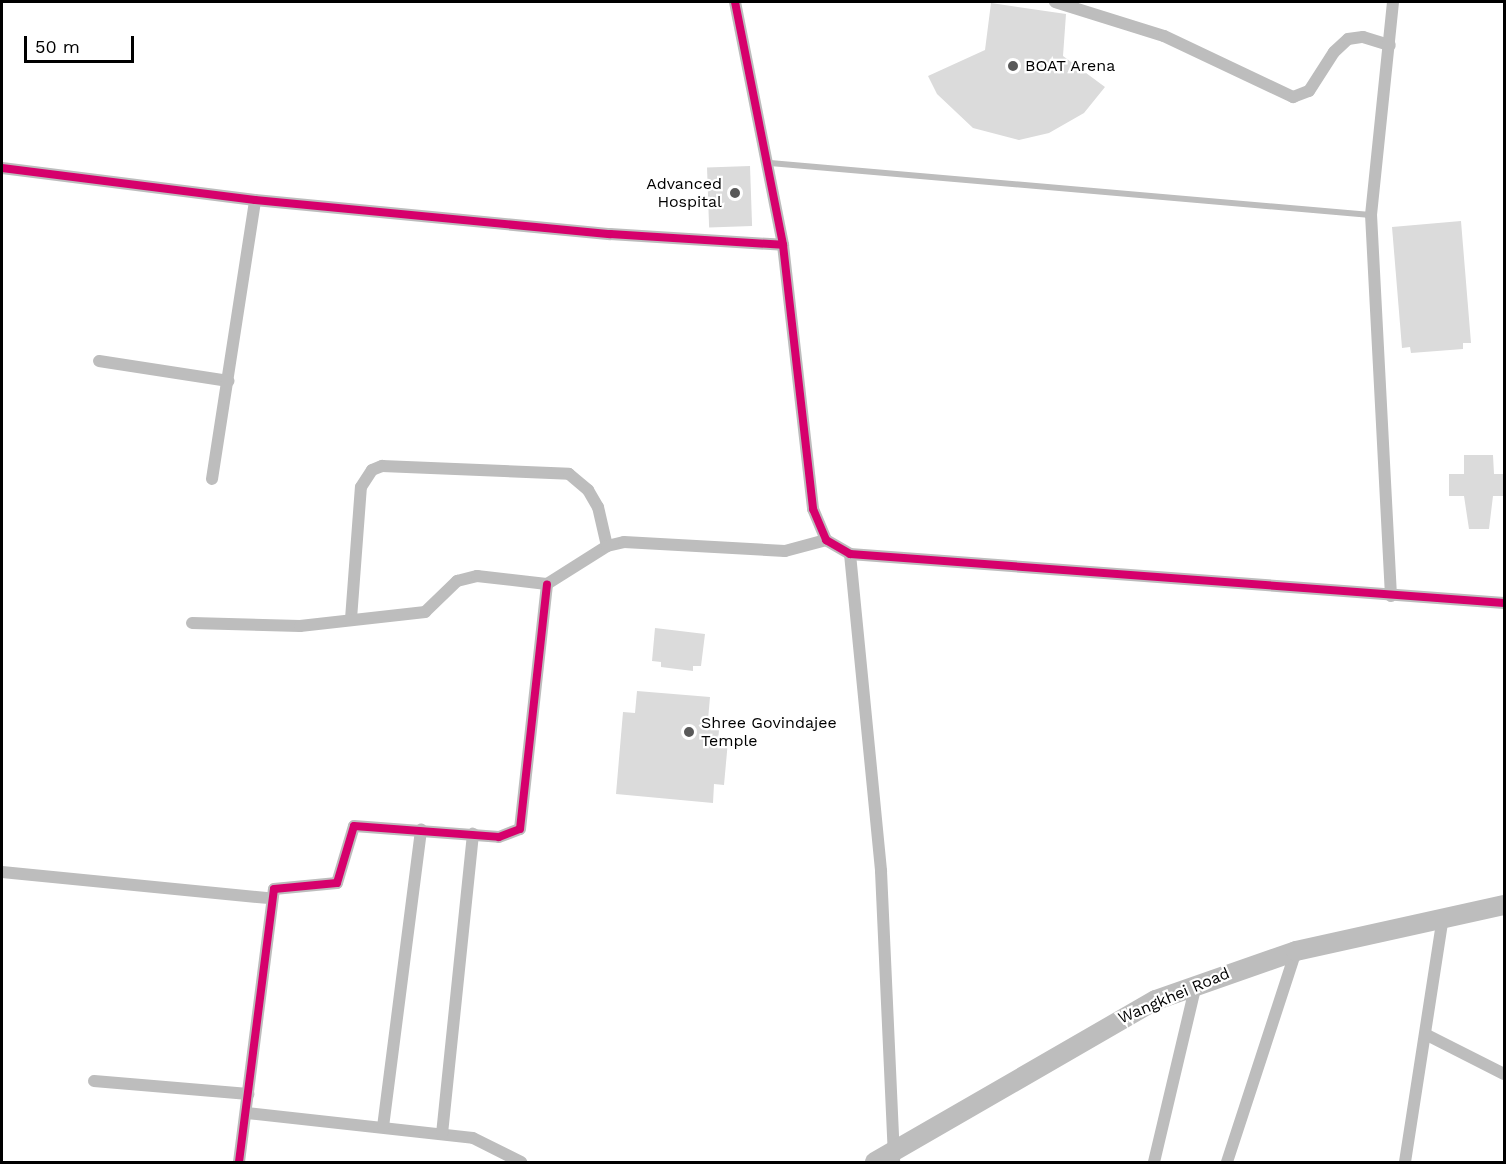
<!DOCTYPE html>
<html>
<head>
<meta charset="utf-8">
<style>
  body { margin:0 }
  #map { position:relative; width:1506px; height:1164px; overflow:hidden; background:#fff; font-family:"Work Sans",sans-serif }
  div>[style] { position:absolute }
  .building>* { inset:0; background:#dbdbdb; transform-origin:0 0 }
  .lane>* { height:6px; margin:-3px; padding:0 3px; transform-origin:3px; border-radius:3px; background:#bdbdbd }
  .street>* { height:12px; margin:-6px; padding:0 6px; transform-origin:6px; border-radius:6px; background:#bdbdbd }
  .primary>* { height:20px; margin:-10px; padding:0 10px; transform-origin:10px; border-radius:10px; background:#bdbdbd }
  .cycleway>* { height:8px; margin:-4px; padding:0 4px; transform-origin:4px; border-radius:4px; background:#d6006c }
  .dots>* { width:16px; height:16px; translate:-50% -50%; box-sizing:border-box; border:3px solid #fff; border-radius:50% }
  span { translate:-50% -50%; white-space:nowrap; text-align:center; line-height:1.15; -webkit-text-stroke:4.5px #fff; paint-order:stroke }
  .poi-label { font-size:16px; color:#000 }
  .left { translate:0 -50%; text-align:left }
  .right { translate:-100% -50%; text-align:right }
  .street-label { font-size:16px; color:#000 }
  .frame { position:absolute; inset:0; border:3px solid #000; pointer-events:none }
  .scale { position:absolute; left:24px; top:36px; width:110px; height:27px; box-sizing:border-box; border:3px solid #000; border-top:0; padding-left:8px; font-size:18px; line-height:21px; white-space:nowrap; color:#000; -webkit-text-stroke:4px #fff; paint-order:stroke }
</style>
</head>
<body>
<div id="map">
  <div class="building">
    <i style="clip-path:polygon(991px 3px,1066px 14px,1063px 56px,1105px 87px,1084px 113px,1049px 133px,1019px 140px,973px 128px,937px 94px,928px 76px,985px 50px)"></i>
    <i style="left:750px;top:166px;width:60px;height:43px;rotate:88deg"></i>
    <i style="clip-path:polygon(1461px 221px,1471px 343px,1463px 343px,1463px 349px,1411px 353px,1410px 347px,1402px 348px,1392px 227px)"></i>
    <i style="clip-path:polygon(1464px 455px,1493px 455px,1494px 474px,1504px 474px,1504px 496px,1493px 496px,1489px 529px,1469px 529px,1464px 496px,1449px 496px,1449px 474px,1464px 474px)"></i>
    <i style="clip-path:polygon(655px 628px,705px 634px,701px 666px,693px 666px,693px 671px,661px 667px,661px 662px,652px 661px)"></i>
    <i style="clip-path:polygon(637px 691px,710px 697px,708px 720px,720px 721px,718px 740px,728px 741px,724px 785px,714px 784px,713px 803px,616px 794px,623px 712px,635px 713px)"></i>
  </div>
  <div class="lane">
    <i style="left:770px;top:163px;width:603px;rotate:4.95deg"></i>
  </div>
  <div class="street">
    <i style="left:735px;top:2px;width:248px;rotate:78.8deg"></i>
    <i style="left:783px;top:245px;width:266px;rotate:83.5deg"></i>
    <i style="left:813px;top:509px;width:34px;rotate:67deg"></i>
    <i style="left:826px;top:540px;width:28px;rotate:30deg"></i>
    <i style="left:850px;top:554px;width:656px;rotate:4.28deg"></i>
    <i style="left:1055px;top:2px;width:114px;rotate:17.3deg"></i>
    <i style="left:1164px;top:36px;width:143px;rotate:25.3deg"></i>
    <i style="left:1293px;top:97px;width:17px;rotate:-21deg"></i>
    <i style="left:1309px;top:91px;width:46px;rotate:-57.3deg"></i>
    <i style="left:1334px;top:52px;width:19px;rotate:-43deg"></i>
    <i style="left:1348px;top:39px;width:15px;rotate:-8deg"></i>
    <i style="left:1363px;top:37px;width:28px;rotate:17deg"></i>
    <i style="left:2px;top:168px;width:255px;rotate:7.2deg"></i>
    <i style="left:255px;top:200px;width:357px;rotate:5.5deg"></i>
    <i style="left:610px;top:234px;width:173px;rotate:3.6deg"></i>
    <i style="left:99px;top:361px;width:131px;rotate:8.8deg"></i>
    <i style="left:212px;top:479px;width:282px;rotate:-81.2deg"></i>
    <i style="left:850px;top:554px;width:319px;rotate:84.4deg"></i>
    <i style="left:881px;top:871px;width:291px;rotate:87.4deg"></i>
    <i style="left:1391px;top:596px;width:382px;rotate:-93deg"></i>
    <i style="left:1371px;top:215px;width:214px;rotate:-84.1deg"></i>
    <i style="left:351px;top:619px;width:132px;rotate:-85.7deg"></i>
    <i style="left:361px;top:487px;width:20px;rotate:-57deg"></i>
    <i style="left:372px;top:470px;width:11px;rotate:-22deg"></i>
    <i style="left:382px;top:466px;width:187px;rotate:2.4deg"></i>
    <i style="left:569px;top:474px;width:25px;rotate:40deg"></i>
    <i style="left:588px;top:490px;width:20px;rotate:60deg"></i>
    <i style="left:598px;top:507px;width:40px;rotate:77deg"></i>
    <i style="left:192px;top:623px;width:108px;rotate:1.6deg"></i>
    <i style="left:300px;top:626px;width:126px;rotate:-6.4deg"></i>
    <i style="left:425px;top:612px;width:45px;rotate:-44.1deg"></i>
    <i style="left:457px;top:581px;width:21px;rotate:-14deg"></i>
    <i style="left:477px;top:576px;width:70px;rotate:6.5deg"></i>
    <i style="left:547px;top:584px;width:71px;rotate:-32.3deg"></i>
    <i style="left:607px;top:546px;width:17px;rotate:-13deg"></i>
    <i style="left:624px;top:542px;width:161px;rotate:3.2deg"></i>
    <i style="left:785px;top:551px;width:42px;rotate:-15deg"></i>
    <i style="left:2px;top:872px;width:268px;rotate:5.6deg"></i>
    <i style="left:1427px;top:1035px;width:86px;rotate:26.9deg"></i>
    <i style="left:94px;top:1081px;width:155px;rotate:4.8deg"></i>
    <i style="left:247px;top:1113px;width:227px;rotate:6.3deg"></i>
    <i style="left:473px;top:1138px;width:54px;rotate:26.6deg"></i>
    <i style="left:383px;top:1127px;width:300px;rotate:-82.7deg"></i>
    <i style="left:442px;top:1134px;width:302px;rotate:-84.1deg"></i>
    <i style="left:239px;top:1162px;width:275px;rotate:-82.7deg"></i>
    <i style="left:274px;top:889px;width:63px;rotate:-5.4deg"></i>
    <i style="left:337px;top:883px;width:59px;rotate:-73.4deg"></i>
    <i style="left:354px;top:826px;width:145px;rotate:4.3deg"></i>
    <i style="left:499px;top:837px;width:22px;rotate:-21deg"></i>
    <i style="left:520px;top:829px;width:246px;rotate:-83.7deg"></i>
    <i style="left:1154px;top:1162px;width:183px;rotate:-76.7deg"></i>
    <i style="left:1227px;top:1162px;width:222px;rotate:-71.9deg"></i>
    <i style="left:1405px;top:1162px;width:249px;rotate:-81.2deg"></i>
  </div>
  <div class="primary">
    <i style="left:875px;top:1162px;width:324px;rotate:-30deg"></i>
    <i style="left:1156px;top:1000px;width:148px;rotate:-19.3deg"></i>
    <i style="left:1296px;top:951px;width:213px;rotate:-12.5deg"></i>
  </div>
  <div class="cycleway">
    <i style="left:735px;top:2px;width:248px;rotate:78.8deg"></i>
    <i style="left:783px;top:245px;width:266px;rotate:83.5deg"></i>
    <i style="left:813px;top:509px;width:34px;rotate:67deg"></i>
    <i style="left:826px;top:540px;width:28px;rotate:30deg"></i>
    <i style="left:850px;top:554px;width:656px;rotate:4.28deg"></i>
    <i style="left:2px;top:168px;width:255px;rotate:7.2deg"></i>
    <i style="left:255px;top:200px;width:357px;rotate:5.5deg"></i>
    <i style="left:610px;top:234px;width:173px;rotate:3.6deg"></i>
    <i style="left:239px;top:1162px;width:275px;rotate:-82.7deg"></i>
    <i style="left:274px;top:889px;width:63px;rotate:-5.4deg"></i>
    <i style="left:337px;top:883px;width:59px;rotate:-73.4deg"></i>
    <i style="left:354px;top:826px;width:145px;rotate:4.3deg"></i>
    <i style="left:499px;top:837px;width:22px;rotate:-21deg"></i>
    <i style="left:520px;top:829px;width:246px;rotate:-83.7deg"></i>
  </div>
  <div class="dots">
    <i style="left:1013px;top:66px;background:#595959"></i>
    <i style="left:735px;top:193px;background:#595959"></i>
    <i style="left:689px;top:732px;background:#595959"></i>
  </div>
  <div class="poi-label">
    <span class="left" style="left:1025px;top:66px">BOAT Arena</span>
    <span class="right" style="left:722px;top:193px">Advanced<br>Hospital</span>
    <span class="left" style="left:701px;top:732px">Shree Govindajee<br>Temple</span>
  </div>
  <div class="street-label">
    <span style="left:1174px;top:996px;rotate:-23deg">Wangkhei Road</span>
  </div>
  <div class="frame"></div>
  <div class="scale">50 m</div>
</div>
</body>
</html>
